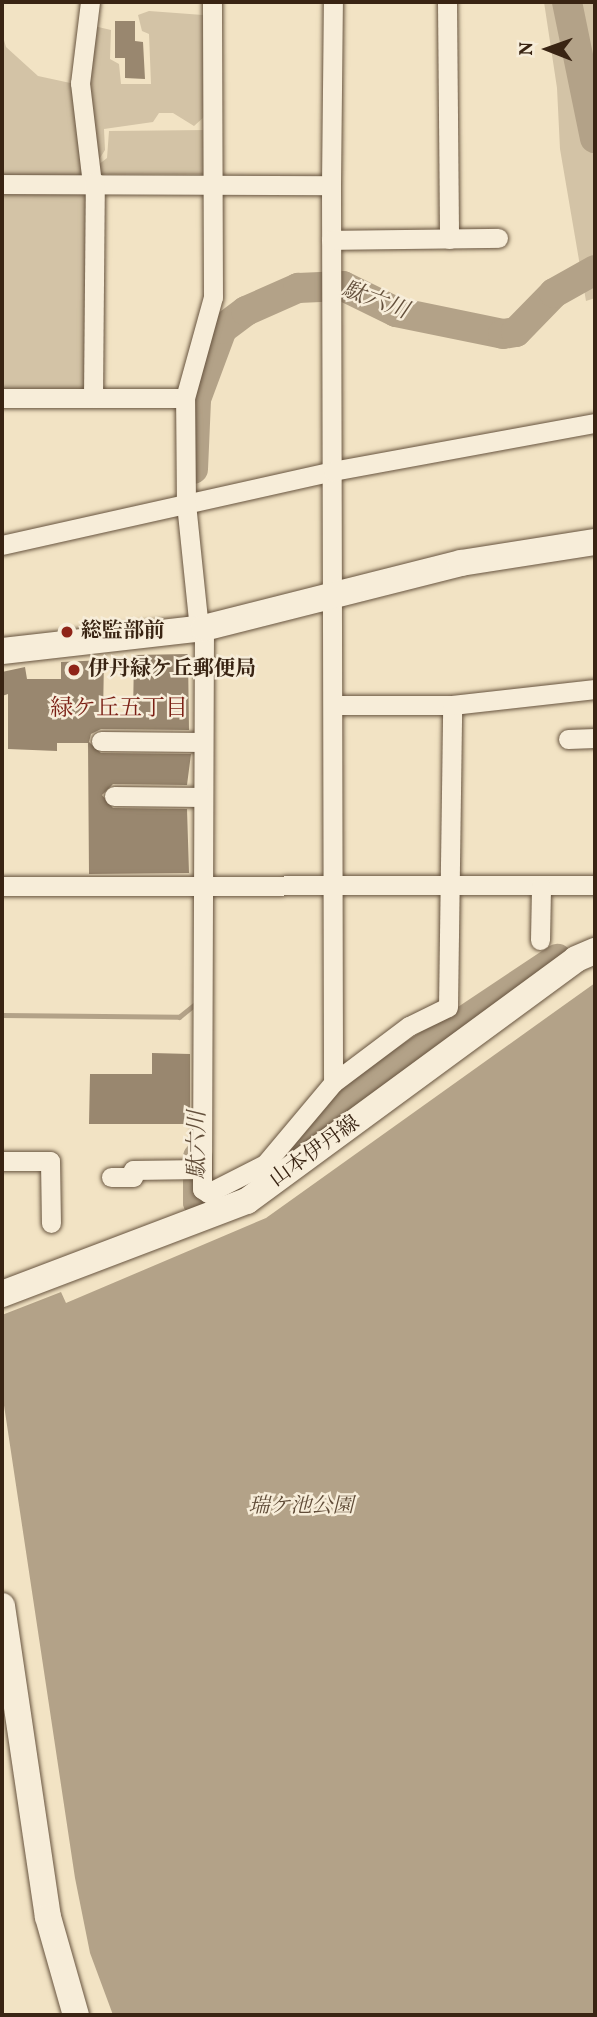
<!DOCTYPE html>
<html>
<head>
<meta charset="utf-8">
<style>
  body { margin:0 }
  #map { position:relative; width:597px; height:2017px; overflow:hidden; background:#f2e3c4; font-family:Vollkorn,"Noto Serif JP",serif }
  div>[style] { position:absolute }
  .green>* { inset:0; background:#d3c3a6; transform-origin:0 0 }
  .water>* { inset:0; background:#b3a288 }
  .stream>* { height:5px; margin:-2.5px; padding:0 2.5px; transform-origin:2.5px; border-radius:2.5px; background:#b3a288 }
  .river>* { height:30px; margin:-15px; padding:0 15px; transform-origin:15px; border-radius:15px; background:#b3a288 }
  .building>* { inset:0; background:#99876f }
  .roads { filter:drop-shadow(0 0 2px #67543f) drop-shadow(0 0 2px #67543f) }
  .street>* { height:19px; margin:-9.5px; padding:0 9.5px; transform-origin:9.5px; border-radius:9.5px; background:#f7edd9 }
  .secondary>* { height:26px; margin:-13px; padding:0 13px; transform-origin:13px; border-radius:13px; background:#f7edd9 }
  .dots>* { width:19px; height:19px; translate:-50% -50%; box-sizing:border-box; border:4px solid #f7edd9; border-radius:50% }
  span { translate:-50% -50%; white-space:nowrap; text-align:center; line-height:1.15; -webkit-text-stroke:5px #f7edd9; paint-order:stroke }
  .poi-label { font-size:21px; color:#392413; font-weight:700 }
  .left { translate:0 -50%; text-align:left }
  .street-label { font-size:21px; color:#392413 }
  .park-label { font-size:21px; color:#604c38; font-style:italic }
  .water-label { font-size:23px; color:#64503c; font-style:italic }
  .neighbourhood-label { font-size:23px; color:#7a1f14 }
  .frame { position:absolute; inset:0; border:4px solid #392413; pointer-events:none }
  .north { position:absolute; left:513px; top:14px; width:70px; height:70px; -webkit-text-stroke:5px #f7edd9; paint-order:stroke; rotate:271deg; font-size:19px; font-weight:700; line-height:28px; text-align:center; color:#392413 }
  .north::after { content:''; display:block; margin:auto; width:24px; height:32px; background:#392413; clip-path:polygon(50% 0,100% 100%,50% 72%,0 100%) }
</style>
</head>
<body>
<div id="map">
  <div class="green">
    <i style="clip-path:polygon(544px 2px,595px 2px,595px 298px,586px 301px,560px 149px,557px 88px)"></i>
    <i style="clip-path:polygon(149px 11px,203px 15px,204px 117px,194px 126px,173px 113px,159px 113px,153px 122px,104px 129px,105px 150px,98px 161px,88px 102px,94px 26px,111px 30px,110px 59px,119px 64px,121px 84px,151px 84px,149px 34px,142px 31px,138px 15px)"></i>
    <i style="clip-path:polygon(2px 33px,6px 47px,38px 76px,75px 84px,85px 176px,2px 175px)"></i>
    <i style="clip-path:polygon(206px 130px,206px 174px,99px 174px,98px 165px,107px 158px,109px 131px)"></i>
    <i style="left:2px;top:187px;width:88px;height:207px"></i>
  </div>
  <div class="water">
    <i style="clip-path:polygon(595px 983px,595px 2015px,113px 2015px,90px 1953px,75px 1878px,2px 1392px,2px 1315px,61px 1292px,66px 1303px,266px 1218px)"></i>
  </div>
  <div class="stream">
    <i style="left:2px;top:1015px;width:177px;rotate:0.6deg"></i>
    <i style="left:179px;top:1017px;width:22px;rotate:-39deg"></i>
  </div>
  <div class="river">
    <i style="left:567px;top:2px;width:139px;rotate:78.4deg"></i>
    <i style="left:193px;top:469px;width:70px;rotate:-87.5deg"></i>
    <i style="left:196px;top:399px;width:75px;rotate:-69.6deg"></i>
    <i style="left:222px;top:329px;width:30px;rotate:-37deg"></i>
    <i style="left:246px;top:311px;width:57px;rotate:-23.9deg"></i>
    <i style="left:298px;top:288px;width:45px;rotate:-2.5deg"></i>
    <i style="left:343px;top:286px;width:59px;rotate:26.1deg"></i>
    <i style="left:396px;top:312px;width:109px;rotate:11.6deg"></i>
    <i style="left:503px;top:334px;width:13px;rotate:-9deg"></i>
    <i style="left:516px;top:332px;width:54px;rotate:-45.7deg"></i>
    <i style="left:554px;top:293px;width:47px;rotate:-29.3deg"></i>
    <i style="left:198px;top:1157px;width:45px;rotate:90deg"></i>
    <i style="left:198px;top:1202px;width:7px;rotate:45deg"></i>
    <i style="left:203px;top:1207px;width:100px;rotate:-28.6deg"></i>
    <i style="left:291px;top:1159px;width:74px;rotate:-45deg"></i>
    <i style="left:343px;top:1107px;width:55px;rotate:-38.3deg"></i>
    <i style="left:386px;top:1073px;width:206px;rotate:-33.7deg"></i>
  </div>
  <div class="building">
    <i style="clip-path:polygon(115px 21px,135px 21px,135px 41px,143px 42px,145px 79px,125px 78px,125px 58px,115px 58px)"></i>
    <i style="clip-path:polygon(188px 654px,189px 730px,101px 729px,91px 734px,89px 742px,101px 753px,191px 754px,187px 785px,113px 784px,102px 795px,113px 808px,187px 809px,189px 873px,89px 874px,88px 743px,57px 743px,57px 751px,8px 749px,8px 694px,2px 696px,2px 672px,25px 667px,27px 679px,61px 679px,61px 662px,104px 660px,103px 715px,133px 715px,134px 655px)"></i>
    <i style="clip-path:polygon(152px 1053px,190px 1054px,190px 1124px,89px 1124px,90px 1074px,152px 1074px)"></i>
  </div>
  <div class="roads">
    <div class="street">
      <i style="left:90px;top:2px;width:82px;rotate:97deg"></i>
      <i style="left:80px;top:83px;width:101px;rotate:83.2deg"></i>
      <i style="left:447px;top:2px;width:237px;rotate:89.5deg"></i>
      <i style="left:2px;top:184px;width:329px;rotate:0.2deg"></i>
      <i style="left:331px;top:185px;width:183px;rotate:-89.4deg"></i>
      <i style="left:331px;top:185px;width:898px;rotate:89.87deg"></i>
      <i style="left:331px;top:240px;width:167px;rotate:-0.7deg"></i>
      <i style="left:2px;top:398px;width:183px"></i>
      <i style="left:93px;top:398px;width:216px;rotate:-89.5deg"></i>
      <i style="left:2px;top:545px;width:339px;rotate:-12.6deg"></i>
      <i style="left:333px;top:471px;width:266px;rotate:-10.4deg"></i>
      <i style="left:204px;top:628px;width:541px;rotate:90.21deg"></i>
      <i style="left:202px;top:1169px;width:20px;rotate:90deg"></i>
      <i style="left:202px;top:1189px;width:7px;rotate:34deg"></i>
      <i style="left:208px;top:1193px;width:64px;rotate:-27deg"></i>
      <i style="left:265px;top:1164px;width:106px;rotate:-50deg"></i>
      <i style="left:333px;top:1083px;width:95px;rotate:-36.9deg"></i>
      <i style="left:409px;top:1026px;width:43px;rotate:-26deg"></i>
      <i style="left:448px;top:1007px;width:302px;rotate:-89.2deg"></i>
      <i style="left:199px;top:629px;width:126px;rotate:-95.9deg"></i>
      <i style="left:186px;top:504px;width:106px;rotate:-90.5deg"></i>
      <i style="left:185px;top:398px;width:105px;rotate:-74.5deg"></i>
      <i style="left:213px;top:297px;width:295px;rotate:-90.2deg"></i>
      <i style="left:333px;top:705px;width:119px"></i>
      <i style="left:452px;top:705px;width:144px;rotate:-6.4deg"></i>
      <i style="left:568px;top:739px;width:27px;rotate:-2deg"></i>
      <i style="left:101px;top:741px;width:102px;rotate:0.6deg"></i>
      <i style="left:114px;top:796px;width:89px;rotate:0.6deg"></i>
      <i style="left:2px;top:886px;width:593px;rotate:-0.1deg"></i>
      <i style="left:540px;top:940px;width:54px;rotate:-88.9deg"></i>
      <i style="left:2px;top:1161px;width:48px"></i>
      <i style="left:50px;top:1161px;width:62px;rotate:89.1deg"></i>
      <i style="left:111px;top:1177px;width:22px"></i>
      <i style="left:133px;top:1177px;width:7px;rotate:-90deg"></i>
      <i style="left:133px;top:1170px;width:69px;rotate:-0.8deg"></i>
    </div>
    <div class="secondary">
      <i style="left:2px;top:651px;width:203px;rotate:-6.5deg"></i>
      <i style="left:204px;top:628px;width:265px;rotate:-14.2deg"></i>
      <i style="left:461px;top:563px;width:136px;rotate:-8.9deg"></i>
      <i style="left:2px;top:1294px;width:262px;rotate:-20.8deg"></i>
      <i style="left:247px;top:1201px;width:408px;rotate:-36.3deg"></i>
      <i style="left:576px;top:959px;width:21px;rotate:-23deg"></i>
      <i style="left:2px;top:1606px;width:314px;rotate:81.6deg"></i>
      <i style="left:48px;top:1917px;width:102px;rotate:74.1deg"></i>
    </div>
  </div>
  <div class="dots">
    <i style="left:67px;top:632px;background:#8f2418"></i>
    <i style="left:74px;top:670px;background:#8f2418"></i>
  </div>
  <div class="poi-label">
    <span class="left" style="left:81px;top:632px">総監部前</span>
    <span class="left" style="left:88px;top:670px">伊丹緑ケ丘郵便局</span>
  </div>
  <div class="street-label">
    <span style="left:315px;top:1152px;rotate:-36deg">山本伊丹線</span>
  </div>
  <div class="park-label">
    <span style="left:301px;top:1507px">瑞ケ池公園</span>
  </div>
  <div class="water-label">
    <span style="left:375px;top:301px;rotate:20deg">駄六川</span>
    <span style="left:198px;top:1145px;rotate:-90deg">駄六川</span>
  </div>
  <div class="neighbourhood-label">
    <span style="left:119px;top:709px">緑ケ丘五丁目</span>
  </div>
  <div class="frame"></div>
  <div class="north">N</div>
</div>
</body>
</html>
